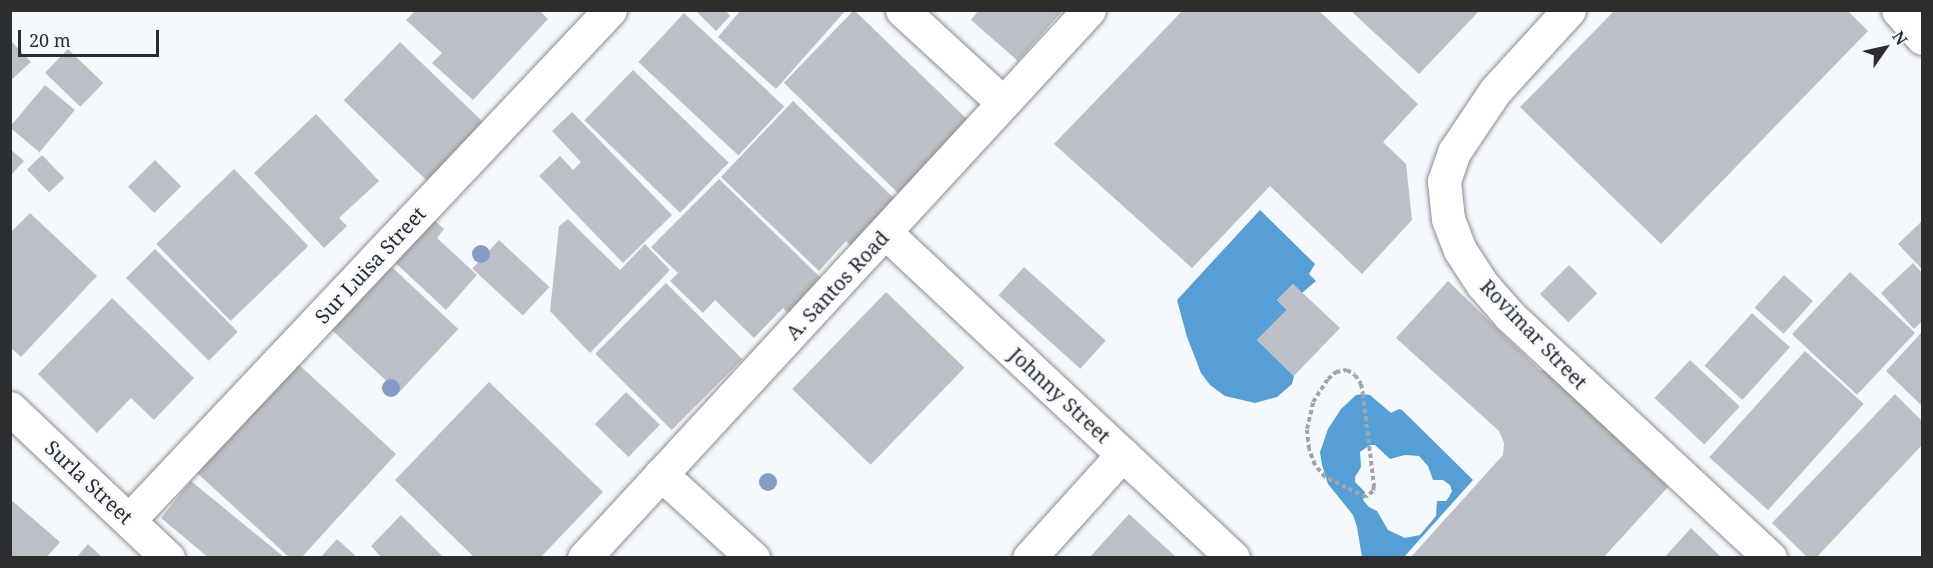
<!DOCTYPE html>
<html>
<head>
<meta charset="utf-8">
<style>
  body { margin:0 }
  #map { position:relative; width:1933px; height:568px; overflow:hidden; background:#f5f8fd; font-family:"Noto Serif",serif }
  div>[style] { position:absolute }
  .water>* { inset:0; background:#569fd6 }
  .building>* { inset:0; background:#bcbfc5; transform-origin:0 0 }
  .path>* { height:4px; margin-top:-2px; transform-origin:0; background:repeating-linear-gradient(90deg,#a2a5a8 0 4.5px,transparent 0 7.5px) }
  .roads { filter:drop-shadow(0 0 2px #8a8c92) drop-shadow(0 0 2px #8a8c92) }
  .street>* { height:33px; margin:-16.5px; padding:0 16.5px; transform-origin:16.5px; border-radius:16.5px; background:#fff }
  .trees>* { width:18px; height:18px; margin:-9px; border-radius:50%; background:#869bca }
  span { translate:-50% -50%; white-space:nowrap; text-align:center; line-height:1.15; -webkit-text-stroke:4.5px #f5f8fd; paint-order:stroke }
  .street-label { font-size:20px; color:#2c2d2f }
  .frame { position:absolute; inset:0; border:12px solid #2c2d2f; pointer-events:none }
  .north { position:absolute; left:1855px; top:18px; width:60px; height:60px; -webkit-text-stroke:4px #f5f8fd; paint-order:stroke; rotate:56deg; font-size:16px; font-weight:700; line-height:24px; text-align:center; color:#2c2d2f }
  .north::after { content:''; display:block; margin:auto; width:21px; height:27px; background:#2c2d2f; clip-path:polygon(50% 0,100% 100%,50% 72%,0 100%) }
  .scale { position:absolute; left:18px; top:30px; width:141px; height:27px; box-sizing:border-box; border:3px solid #2c2d2f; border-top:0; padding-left:8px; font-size:18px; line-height:21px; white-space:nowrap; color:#2c2d2f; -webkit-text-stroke:4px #f5f8fd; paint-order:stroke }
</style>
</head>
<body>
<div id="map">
  <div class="water">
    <i style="clip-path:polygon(1260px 210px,1315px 264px,1309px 274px,1316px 281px,1302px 293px,1293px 284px,1277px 300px,1287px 310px,1257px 340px,1294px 376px,1292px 384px,1277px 397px,1255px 403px,1225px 396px,1210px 385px,1201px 373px,1187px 337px,1177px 300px)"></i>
    <i style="clip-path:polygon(evenodd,1363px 394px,1370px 395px,1391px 413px,1399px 409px,1402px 410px,1473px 480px,1404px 557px,1362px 557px,1357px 527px,1353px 515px,1328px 484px,1322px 465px,1320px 452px,1328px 429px,1341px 409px,1356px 395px,1363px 394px,1370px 445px,1375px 445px,1390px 459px,1405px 455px,1419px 456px,1428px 466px,1433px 480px,1443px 480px,1450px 485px,1452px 491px,1449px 497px,1446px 501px,1437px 501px,1436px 516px,1420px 535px,1405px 538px,1388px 530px,1377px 511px,1369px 507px,1363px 500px,1365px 492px,1355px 482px,1355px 477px,1361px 467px,1360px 452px,1370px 445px)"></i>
  </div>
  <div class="building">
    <i style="clip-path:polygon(416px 10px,539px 10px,548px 19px,473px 100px,432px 63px,442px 53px,406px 20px)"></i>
    <i style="clip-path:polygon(700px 10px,725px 10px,730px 16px,716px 31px,698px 13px)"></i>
    <i style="clip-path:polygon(741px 10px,846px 10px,776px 89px,718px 37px)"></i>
    <i style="left:854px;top:10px;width:163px;height:101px;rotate:44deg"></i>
    <i style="clip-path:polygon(979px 10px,1063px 10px,1018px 61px,971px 20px)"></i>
    <i style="clip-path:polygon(1183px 10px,1318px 10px,1418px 104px,1383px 142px,1406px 164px,1412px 220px,1362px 274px,1270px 186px,1192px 268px,1054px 144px)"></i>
    <i style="clip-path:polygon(1350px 10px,1480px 10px,1419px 74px)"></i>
    <i style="clip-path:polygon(1615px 10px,1847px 10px,1868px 31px,1661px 244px,1520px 107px)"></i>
    <i style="left:684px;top:13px;width:137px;height:67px;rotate:43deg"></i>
    <i style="clip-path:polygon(10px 40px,31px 62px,10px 81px)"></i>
    <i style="left:400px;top:42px;width:120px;height:81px;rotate:44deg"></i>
    <i style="left:68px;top:49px;width:49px;height:33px;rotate:44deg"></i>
    <i style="left:633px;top:70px;width:133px;height:70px;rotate:44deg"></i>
    <i style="left:45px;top:85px;width:39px;height:55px;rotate:40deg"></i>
    <i style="clip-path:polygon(793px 101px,899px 203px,855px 250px,846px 241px,819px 271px,721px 177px)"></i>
    <i style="clip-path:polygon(572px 112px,672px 215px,623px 263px,539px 176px,560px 156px,573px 170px,581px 162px,552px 131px)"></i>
    <i style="clip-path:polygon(316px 114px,379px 181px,339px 218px,347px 226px,324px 248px,254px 173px)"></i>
    <i style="clip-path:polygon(10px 149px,24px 161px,10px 176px)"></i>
    <i style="left:42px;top:155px;width:32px;height:21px;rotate:46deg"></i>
    <i style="left:155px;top:160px;width:37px;height:38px;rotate:45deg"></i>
    <i style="left:234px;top:169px;width:107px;height:108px;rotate:46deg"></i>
    <i style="clip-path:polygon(719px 179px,822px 279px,788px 313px,783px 308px,754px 338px,715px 300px,703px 313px,670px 281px,678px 273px,651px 247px)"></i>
    <i style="clip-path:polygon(425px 212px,444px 229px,437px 238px,477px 275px,446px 310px,386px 254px)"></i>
    <i style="clip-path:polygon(30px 213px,97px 276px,21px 357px,10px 347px,10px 233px)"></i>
    <i style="clip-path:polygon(568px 219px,620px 270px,645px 244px,670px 270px,590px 353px,550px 311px,559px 226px)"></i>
    <i style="clip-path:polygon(1922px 221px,1922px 269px,1898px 244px)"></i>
    <i style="left:499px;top:240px;width:69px;height:39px;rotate:43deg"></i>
    <i style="left:155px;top:249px;width:117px;height:41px;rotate:45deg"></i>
    <i style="left:380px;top:256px;width:107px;height:87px;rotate:43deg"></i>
    <i style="clip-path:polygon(1913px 263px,1922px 273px,1922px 321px,1914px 329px,1881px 293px)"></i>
    <i style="left:1569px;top:265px;width:40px;height:41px;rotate:45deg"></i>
    <i style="left:1024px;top:267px;width:110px;height:38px;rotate:42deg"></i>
    <i style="left:1850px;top:272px;width:89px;height:85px;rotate:43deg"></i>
    <i style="left:1784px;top:275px;width:39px;height:44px;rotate:42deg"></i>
    <i style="clip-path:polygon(1448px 281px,1540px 370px,1548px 371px,1668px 487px,1603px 558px,1410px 558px,1503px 455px,1504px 443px,1499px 431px,1396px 338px)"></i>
    <i style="left:666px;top:283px;width:108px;height:100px;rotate:45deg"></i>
    <i style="clip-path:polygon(1293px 284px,1340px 328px,1294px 376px,1257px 340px,1287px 310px,1277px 300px)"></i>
    <i style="left:886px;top:292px;width:109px;height:135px;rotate:44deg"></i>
    <i style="clip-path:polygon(112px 298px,194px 378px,154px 420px,131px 398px,97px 433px,38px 374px)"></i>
    <i style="left:1752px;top:313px;width:51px;height:71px;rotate:42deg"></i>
    <i style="clip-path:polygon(1922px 332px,1922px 406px,1886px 371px)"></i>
    <i style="left:1805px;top:351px;width:79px;height:143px;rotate:42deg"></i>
    <i style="left:1690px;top:360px;width:68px;height:52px;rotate:43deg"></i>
    <i style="clip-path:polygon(296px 362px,396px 454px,301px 558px,290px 558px,196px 472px)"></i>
    <i style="clip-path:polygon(489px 382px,603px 492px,540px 558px,475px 558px,395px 480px)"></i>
    <i style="left:626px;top:392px;width:47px;height:45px;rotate:44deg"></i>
    <i style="clip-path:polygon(1895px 394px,1922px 421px,1922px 445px,1816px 558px,1808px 558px,1772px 523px)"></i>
    <i style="clip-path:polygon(191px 481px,285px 558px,209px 558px,161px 518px)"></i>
    <i style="clip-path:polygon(10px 499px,60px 542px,46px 558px,10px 558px)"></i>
    <i style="clip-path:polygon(1129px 514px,1177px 558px,1089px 558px)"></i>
    <i style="clip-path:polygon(401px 515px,444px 558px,382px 558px,371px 546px)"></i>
    <i style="clip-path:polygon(1691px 528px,1722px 558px,1664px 558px)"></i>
    <i style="clip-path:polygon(337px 539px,358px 558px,320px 558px)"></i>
    <i style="clip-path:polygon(88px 544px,103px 558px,76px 558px)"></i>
  </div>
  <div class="path">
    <i style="left:1347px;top:370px;width:9px;rotate:32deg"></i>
    <i style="left:1355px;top:375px;width:11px;rotate:56deg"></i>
    <i style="left:1361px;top:384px;width:10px;rotate:79deg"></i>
    <i style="left:1363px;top:394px;width:93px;rotate:83.2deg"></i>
    <i style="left:1374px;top:486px;width:5px;rotate:101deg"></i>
    <i style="left:1373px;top:491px;width:9px;rotate:139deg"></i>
    <i style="left:1366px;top:497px;width:46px;rotate:-154deg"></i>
    <i style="left:1325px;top:477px;width:16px;rotate:-130deg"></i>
    <i style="left:1315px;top:465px;width:17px;rotate:-111deg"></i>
    <i style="left:1309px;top:449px;width:20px;rotate:-96deg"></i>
    <i style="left:1307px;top:429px;width:28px;rotate:-77deg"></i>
    <i style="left:1313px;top:402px;width:27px;rotate:-57deg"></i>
    <i style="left:1328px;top:379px;width:11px;rotate:-41deg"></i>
    <i style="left:1336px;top:372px;width:11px;rotate:-10deg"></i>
  </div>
  <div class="roads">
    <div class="street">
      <i style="left:902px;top:10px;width:137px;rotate:42.6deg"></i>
      <i style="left:1569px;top:10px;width:110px;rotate:132.4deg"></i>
      <i style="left:1495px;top:91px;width:73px;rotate:123.9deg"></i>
      <i style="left:1454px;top:152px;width:31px;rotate:109deg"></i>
      <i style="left:1444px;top:181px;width:38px;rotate:84deg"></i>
      <i style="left:1448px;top:219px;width:33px;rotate:69deg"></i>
      <i style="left:1460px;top:250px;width:40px;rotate:57.1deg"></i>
      <i style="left:1482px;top:284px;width:43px;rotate:48.8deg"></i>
      <i style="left:1510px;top:316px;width:355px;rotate:42.9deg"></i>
      <i style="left:1898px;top:10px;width:37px;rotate:49deg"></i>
      <i style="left:886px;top:233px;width:475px;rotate:43.1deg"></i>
      <i style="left:10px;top:408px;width:218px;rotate:43.5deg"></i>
      <i style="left:661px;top:474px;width:125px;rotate:42.4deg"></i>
      <i style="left:129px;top:520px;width:701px;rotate:-46.68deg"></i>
      <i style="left:584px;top:558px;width:745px;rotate:-47.34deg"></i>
      <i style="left:1029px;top:558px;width:140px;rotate:-47.9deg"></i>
    </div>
  </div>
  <div class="trees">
    <i style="left:481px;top:254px"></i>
    <i style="left:391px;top:388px"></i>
    <i style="left:768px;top:482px"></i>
  </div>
  <div class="street-label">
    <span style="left:370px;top:265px;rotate:-47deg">Sur Luisa Street</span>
    <span style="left:837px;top:285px;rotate:-47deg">A. Santos Road</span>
    <span style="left:1534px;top:334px;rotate:46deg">Rovimar Street</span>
    <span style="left:1060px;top:395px;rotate:43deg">Johnny Street</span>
    <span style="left:89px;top:482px;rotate:43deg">Surla Street</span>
  </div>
  <div class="frame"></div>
  <div class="north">N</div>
  <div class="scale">20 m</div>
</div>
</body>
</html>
